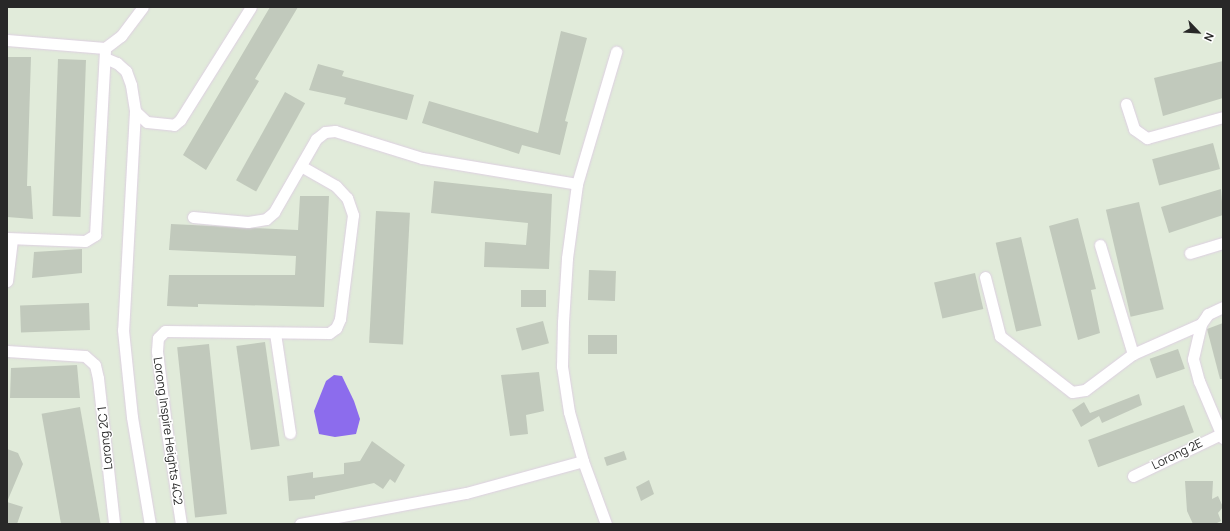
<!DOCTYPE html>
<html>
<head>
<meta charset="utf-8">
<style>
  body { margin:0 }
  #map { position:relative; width:1230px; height:531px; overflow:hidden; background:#e1ebda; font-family:Manrope,sans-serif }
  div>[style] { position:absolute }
  .water>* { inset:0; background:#8c6ced }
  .building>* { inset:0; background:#c1c9bc; transform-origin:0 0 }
  .roads { filter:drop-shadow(0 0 1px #ddcfe1) drop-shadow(0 0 1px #ddcfe1) }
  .minor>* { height:11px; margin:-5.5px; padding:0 5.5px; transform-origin:5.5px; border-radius:5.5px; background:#fff }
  span { translate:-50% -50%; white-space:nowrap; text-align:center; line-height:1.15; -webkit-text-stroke:3px #fff; paint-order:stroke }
  .street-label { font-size:12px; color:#282828 }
  .frame { position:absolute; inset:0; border:8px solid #282828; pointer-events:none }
  .north { position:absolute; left:1178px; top:12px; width:40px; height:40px; -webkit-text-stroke:3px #fff; paint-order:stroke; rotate:115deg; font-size:11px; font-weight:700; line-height:16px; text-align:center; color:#282828 }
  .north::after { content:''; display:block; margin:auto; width:14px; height:18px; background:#282828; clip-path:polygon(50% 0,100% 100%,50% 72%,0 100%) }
</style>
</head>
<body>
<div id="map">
  <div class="water">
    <i style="clip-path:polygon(334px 375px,342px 376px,354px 401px,360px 419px,356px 434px,335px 437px,319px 434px,314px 411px,326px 381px)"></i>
  </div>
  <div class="building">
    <i style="clip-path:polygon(270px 7px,298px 7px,255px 79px,259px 81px,206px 170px,183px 155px)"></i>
    <i style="clip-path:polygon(561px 31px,587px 38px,565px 121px,568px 122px,560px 155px,522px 145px,519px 154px,422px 123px,429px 101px,538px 133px)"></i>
    <i style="clip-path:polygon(7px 57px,31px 57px,27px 186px,31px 186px,33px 219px,7px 217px)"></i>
    <i style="left:58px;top:59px;width:28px;height:157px;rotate:2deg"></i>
    <i style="clip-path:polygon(1223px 61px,1223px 98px,1163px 116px,1154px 78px)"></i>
    <i style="clip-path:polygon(318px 64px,344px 71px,342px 76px,414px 95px,407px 120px,344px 104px,346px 98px,309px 90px)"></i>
    <i style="left:285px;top:92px;width:23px;height:101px;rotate:29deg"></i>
    <i style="left:1213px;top:143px;width:27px;height:63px;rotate:75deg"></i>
    <i style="clip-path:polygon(434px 181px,552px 194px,549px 269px,484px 267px,485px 242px,526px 245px,528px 223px,431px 213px)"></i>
    <i style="clip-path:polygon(1221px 189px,1223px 215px,1169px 233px,1161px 207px)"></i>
    <i style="clip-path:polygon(300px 196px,329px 196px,324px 307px,198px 304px,198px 307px,167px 306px,169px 275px,295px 275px,296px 256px,169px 250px,171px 224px,298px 230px)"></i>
    <i style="left:1139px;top:202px;width:110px;height:34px;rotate:77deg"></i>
    <i style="left:376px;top:211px;width:34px;height:132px;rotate:3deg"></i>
    <i style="clip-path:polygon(1078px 218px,1096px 289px,1091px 290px,1100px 333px,1078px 340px,1049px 226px)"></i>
    <i style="left:1021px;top:237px;width:91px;height:26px;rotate:77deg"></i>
    <i style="clip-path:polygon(82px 249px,82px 273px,32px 278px,34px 252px)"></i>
    <i style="left:589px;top:270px;width:27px;height:30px;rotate:2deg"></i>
    <i style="left:975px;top:273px;width:37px;height:42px;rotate:77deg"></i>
    <i style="left:521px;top:290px;width:25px;height:17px"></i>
    <i style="left:89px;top:303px;width:27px;height:69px;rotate:88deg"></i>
    <i style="left:543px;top:321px;width:23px;height:28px;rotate:75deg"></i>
    <i style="clip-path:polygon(1223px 323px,1223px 379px,1220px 379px,1207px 329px)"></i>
    <i style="left:588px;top:335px;width:29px;height:19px"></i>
    <i style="left:265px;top:342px;width:105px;height:29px;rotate:82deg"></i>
    <i style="left:209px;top:344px;width:171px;height:32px;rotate:84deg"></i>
    <i style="left:1178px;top:349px;width:21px;height:30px;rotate:71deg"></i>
    <i style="clip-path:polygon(77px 365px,80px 398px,10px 398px,11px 368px)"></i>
    <i style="clip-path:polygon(539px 372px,544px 411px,526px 415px,528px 434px,510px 436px,501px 375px)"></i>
    <i style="clip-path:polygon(1139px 394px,1142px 405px,1102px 423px,1099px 416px,1081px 427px,1072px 410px,1084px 402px,1090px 413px)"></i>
    <i style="left:1184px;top:405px;width:29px;height:102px;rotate:70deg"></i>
    <i style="left:80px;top:407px;width:119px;height:39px;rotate:80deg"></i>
    <i style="clip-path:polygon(372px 441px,405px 465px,395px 483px,390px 479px,383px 489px,374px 483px,315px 496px,315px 499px,289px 501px,287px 476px,313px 472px,313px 478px,344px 474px,344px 463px,360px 461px)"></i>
    <i style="clip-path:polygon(7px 449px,18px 453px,23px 464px,7px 502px,23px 507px,17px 524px,7px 524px)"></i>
    <i style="left:624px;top:451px;width:9px;height:21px;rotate:72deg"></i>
    <i style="clip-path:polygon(649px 480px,654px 494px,641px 501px,636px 487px)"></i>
    <i style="clip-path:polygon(1185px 481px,1213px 481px,1212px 499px,1218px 496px,1223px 507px,1218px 513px,1221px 521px,1215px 524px,1193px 524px,1187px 511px)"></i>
  </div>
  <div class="roads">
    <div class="minor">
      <i style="left:7px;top:40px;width:98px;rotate:4.7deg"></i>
      <i style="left:105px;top:48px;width:20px;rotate:-37deg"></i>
      <i style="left:121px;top:36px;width:36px;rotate:-53deg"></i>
      <i style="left:105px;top:58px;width:13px;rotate:23deg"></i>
      <i style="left:117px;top:63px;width:12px;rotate:42deg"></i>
      <i style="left:126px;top:71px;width:15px;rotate:70deg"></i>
      <i style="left:131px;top:85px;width:26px;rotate:81deg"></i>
      <i style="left:135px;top:111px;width:16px;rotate:43deg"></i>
      <i style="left:147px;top:122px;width:27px;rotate:6deg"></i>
      <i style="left:174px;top:125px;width:8px;rotate:-40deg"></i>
      <i style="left:180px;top:120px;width:133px;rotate:-57.9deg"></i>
      <i style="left:1126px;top:104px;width:26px;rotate:72deg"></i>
      <i style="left:1134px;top:129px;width:16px;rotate:35deg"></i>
      <i style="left:1147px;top:138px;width:79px;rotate:-15.4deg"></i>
      <i style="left:135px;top:111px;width:219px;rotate:93.1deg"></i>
      <i style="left:123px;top:330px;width:87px;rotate:84.1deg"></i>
      <i style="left:132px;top:417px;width:109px;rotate:80.5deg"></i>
      <i style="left:193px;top:217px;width:55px;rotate:5.2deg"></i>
      <i style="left:248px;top:222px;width:18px;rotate:-9deg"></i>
      <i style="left:266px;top:219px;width:11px;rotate:-41deg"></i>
      <i style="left:274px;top:212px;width:84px;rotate:-60.1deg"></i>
      <i style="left:316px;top:139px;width:11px;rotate:-38deg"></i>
      <i style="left:325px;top:132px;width:10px;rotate:-6deg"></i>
      <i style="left:335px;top:131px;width:91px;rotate:17.2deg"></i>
      <i style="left:422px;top:158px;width:157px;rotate:9.5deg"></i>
      <i style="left:7px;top:238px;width:78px;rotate:2.2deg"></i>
      <i style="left:85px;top:241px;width:12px;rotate:-31deg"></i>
      <i style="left:95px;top:235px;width:187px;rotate:-86.9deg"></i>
      <i style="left:1100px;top:245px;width:114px;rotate:73.2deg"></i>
      <i style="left:1190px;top:253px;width:34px;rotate:-17deg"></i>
      <i style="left:985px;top:277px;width:61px;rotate:75.7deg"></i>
      <i style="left:1000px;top:336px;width:91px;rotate:37.9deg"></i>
      <i style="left:1072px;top:392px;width:13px;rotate:-9deg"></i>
      <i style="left:1085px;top:390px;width:60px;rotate:-36.9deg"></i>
      <i style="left:1133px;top:354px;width:74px;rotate:-23.8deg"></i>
      <i style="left:7px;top:281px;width:42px;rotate:-83.2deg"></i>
      <i style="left:1223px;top:307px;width:17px;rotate:155deg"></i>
      <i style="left:1208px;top:314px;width:12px;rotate:125deg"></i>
      <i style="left:1201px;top:324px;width:36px;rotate:103deg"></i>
      <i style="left:1193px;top:359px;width:23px;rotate:75deg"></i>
      <i style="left:1199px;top:381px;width:62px;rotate:67.2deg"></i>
      <i style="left:275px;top:333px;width:101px;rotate:81.5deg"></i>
      <i style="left:7px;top:351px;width:78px;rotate:3.7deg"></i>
      <i style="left:85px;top:356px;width:13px;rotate:42deg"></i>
      <i style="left:95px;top:365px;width:13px;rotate:77deg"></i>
      <i style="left:98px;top:378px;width:147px;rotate:83.7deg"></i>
      <i style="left:1133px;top:476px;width:98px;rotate:-25.5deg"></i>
      <i style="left:181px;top:524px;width:92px;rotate:-98.7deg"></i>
      <i style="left:167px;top:433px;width:83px;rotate:-97deg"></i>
      <i style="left:157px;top:351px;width:13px;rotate:-86deg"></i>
      <i style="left:158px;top:338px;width:10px;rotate:-45deg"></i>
      <i style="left:165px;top:331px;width:164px;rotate:0.7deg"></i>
      <i style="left:329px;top:333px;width:9px;rotate:-36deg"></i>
      <i style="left:336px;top:328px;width:10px;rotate:-66deg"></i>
      <i style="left:340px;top:319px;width:105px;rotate:-82.9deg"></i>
      <i style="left:353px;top:215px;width:18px;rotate:-109deg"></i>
      <i style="left:347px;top:198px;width:16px;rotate:-133deg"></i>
      <i style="left:336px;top:186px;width:40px;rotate:-150.3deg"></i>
      <i style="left:300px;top:524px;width:169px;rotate:-10.6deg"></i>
      <i style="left:466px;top:493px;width:121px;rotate:-15.3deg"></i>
      <i style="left:606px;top:524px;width:67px;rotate:-110.1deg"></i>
      <i style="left:583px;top:461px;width:51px;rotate:-105.9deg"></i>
      <i style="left:569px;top:412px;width:47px;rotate:-98.7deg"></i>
      <i style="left:562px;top:366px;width:44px;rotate:-88.7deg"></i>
      <i style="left:563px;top:322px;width:64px;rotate:-86.4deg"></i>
      <i style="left:567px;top:258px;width:75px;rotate:-82.3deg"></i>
      <i style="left:577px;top:184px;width:138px;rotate:-73.5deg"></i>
    </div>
  </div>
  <div class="street-label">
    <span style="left:168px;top:431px;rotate:82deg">Lorong Inspire Heights 4C2</span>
    <span style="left:105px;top:438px;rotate:-96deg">Lorong 2C 1</span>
    <span style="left:1177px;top:454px;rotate:-26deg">Lorong 2E</span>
  </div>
  <div class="frame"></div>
  <div class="north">N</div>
</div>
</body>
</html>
